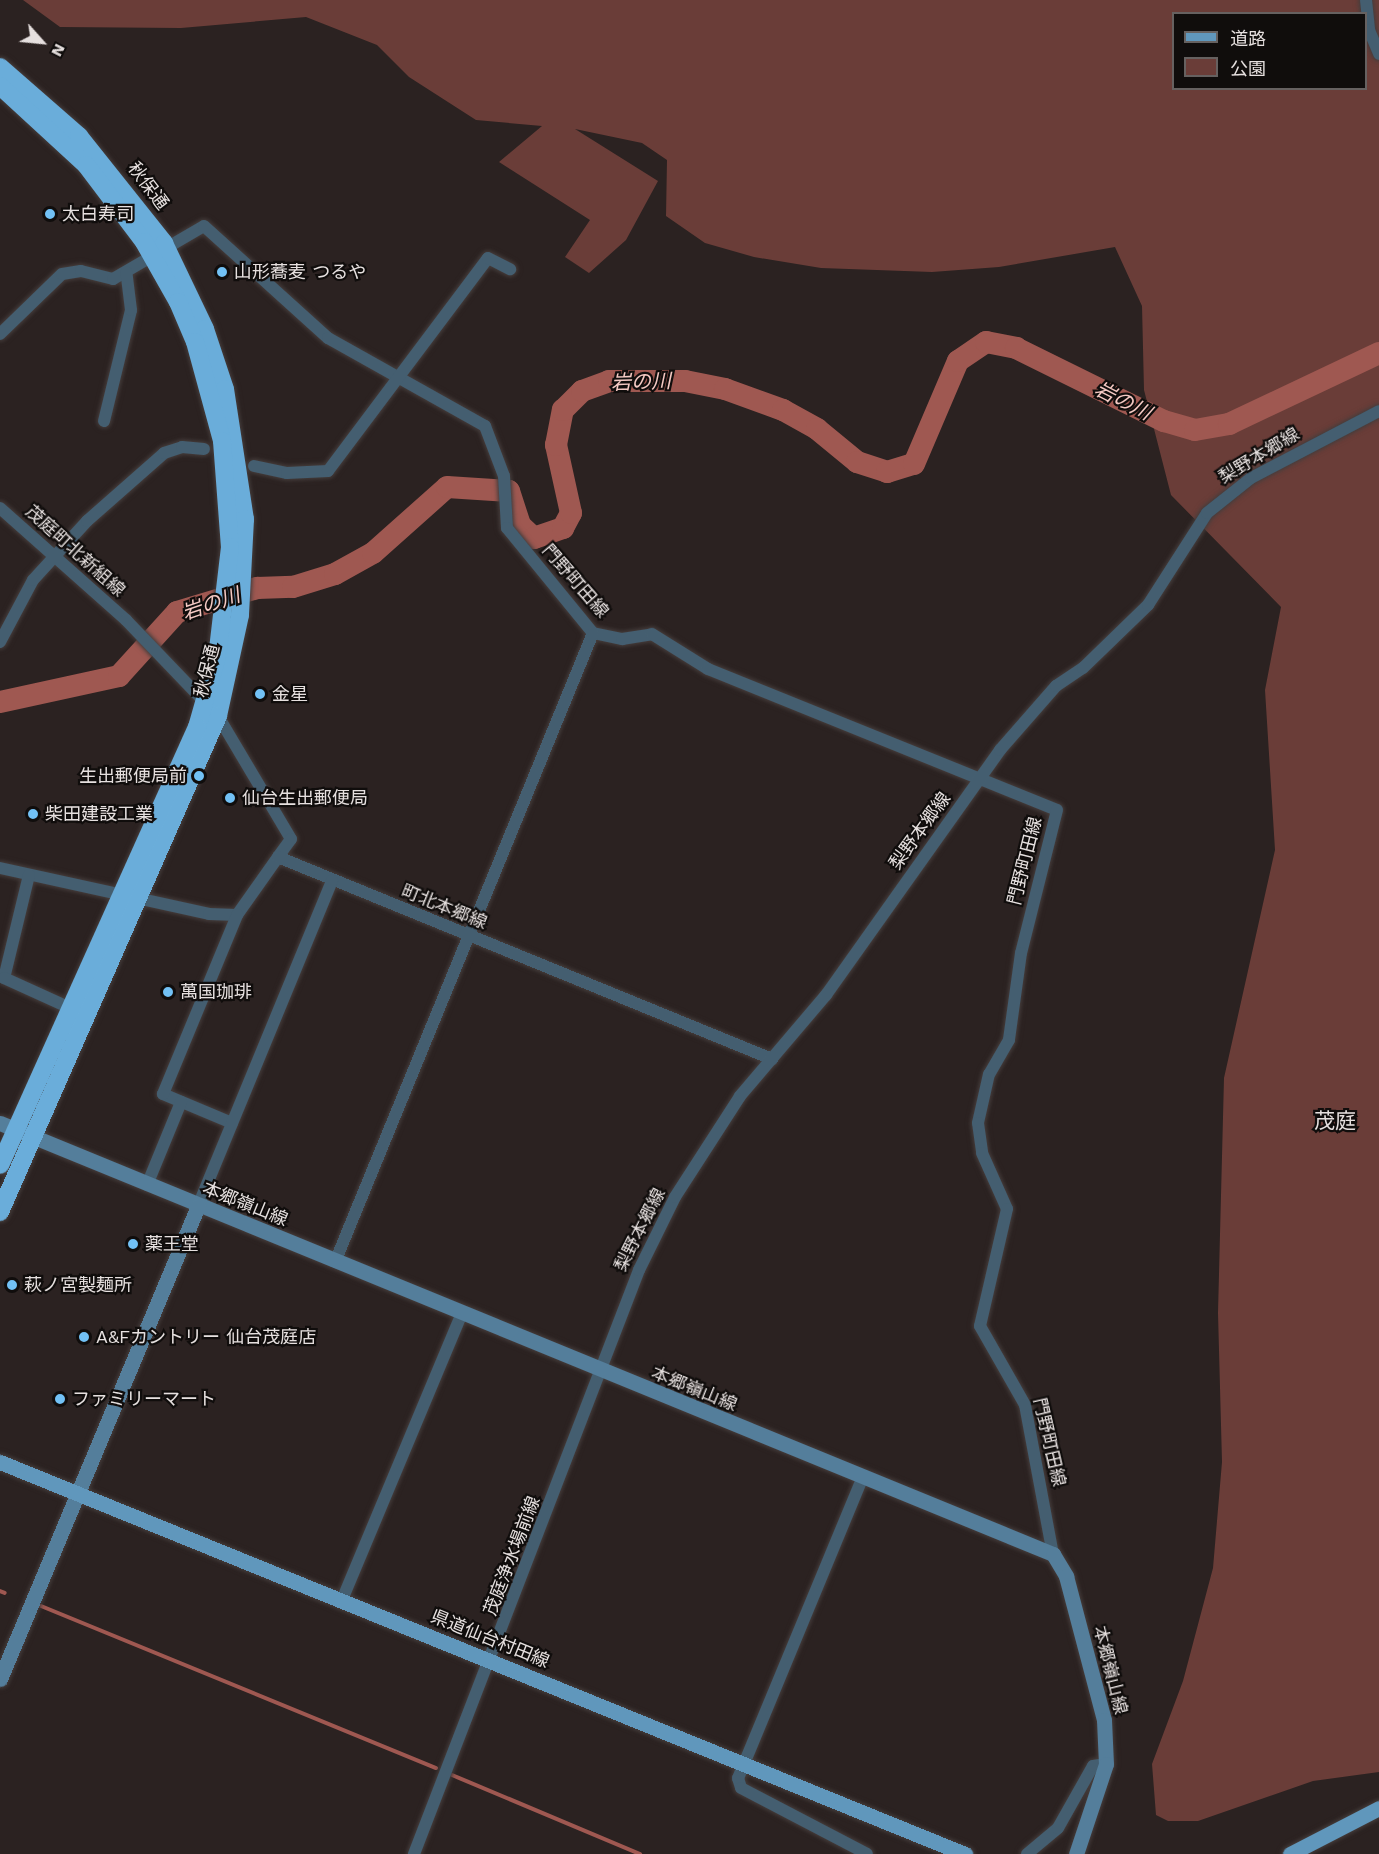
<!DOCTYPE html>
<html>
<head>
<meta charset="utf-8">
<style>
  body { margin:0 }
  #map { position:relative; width:1379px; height:1854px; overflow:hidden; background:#2b2221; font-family:"Work Sans","Noto Sans JP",sans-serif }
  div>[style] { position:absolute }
  .green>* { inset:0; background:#6a3d38 }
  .stream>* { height:4px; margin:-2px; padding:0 2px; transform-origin:2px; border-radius:2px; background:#9f5851 }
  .river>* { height:22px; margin:-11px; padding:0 11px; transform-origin:11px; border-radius:11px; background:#9f5851 }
  .roads { filter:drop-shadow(0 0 2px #453d3c) drop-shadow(0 0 2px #453d3c) }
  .street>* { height:12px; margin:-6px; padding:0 6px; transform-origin:6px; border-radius:6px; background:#445e70 }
  .secondary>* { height:15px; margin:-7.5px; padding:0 7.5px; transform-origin:7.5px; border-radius:7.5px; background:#547e9b }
  .primary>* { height:15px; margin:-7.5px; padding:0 7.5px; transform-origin:7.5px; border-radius:7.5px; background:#6097bc }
  .highway>* { height:18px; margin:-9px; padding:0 9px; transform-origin:9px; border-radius:9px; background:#6aadda }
  .dots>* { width:16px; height:16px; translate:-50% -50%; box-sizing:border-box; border:3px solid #100d0c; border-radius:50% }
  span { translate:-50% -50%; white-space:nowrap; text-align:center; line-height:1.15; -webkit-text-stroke:4.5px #100d0c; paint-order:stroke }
  .street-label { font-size:18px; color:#e6e0df }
  .poi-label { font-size:18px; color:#e6e0df }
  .left { translate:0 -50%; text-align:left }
  .right { translate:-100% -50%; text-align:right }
  .water-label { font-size:20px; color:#f5cac4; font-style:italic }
  .quarter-label { font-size:21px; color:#e6e0df }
  .legend { position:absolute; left:1172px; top:12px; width:195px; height:78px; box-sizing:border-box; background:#100d0c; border:2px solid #666160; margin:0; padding:8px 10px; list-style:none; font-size:18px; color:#e6e0df }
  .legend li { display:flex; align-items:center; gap:12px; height:30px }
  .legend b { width:30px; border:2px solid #666160 }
  .north { position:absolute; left:12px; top:12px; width:60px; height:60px; -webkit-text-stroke:4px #100d0c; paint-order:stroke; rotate:117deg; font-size:16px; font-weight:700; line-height:24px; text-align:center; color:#e6e0df }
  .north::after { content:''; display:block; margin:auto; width:21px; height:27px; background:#e6e0df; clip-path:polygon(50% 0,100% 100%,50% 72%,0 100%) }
</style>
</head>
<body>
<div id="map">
  <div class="green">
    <i style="clip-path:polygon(evenodd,23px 0,1379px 0,1379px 1772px,1313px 1781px,1198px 1821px,1168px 1821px,1156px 1815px,1152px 1764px,1183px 1681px,1213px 1568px,1222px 1462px,1218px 1313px,1224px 1078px,1275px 850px,1265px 690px,1281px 607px,1171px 495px,1144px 390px,1142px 306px,1115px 247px,999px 267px,932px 272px,821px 268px,754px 257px,705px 243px,666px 216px,667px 160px,642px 143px,575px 129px,658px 181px,626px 240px,589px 273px,565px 257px,590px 220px,499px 162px,542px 126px,476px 120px,409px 77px,377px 45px,306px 17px,181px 28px,60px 27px,23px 0,1174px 14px,1366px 14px,1366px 88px,1174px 88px,1174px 14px)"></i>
  </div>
  <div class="stream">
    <i style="left:0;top:1591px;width:5px;rotate:22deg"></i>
    <i style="left:41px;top:1606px;width:427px;rotate:22.3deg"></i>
    <i style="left:452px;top:1775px;width:204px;rotate:22.8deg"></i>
  </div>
  <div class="river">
    <i style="left:0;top:702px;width:122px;rotate:-12.3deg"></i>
    <i style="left:119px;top:676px;width:86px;rotate:-47.8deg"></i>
    <i style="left:177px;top:612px;width:84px;rotate:-16.7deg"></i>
    <i style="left:257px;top:588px;width:36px;rotate:-2deg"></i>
    <i style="left:293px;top:587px;width:44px;rotate:-17.2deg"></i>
    <i style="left:335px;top:574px;width:43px;rotate:-28.9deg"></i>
    <i style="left:373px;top:553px;width:99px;rotate:-41.7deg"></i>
    <i style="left:447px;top:487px;width:62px;rotate:3.7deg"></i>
    <i style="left:509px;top:491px;width:36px;rotate:72deg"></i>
    <i style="left:520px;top:525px;width:19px;rotate:43deg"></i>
    <i style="left:534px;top:538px;width:31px;rotate:-19deg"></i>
    <i style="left:563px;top:528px;width:17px;rotate:-62deg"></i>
    <i style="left:571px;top:513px;width:70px;rotate:-102.4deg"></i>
    <i style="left:556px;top:445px;width:36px;rotate:-79deg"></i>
    <i style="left:563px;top:410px;width:27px;rotate:-45deg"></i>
    <i style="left:582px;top:391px;width:29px;rotate:-20deg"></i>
    <i style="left:609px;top:381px;width:76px"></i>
    <i style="left:685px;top:381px;width:41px;rotate:11.3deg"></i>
    <i style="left:725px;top:389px;width:62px;rotate:19.9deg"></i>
    <i style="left:783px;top:410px;width:39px;rotate:29deg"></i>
    <i style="left:817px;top:429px;width:52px;rotate:39.5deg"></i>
    <i style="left:857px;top:462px;width:32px;rotate:18deg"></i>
    <i style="left:887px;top:472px;width:28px;rotate:-17deg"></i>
    <i style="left:914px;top:464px;width:112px;rotate:-66.9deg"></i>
    <i style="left:958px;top:361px;width:34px;rotate:-34deg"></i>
    <i style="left:986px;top:342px;width:31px;rotate:11deg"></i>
    <i style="left:1016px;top:348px;width:165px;rotate:26.3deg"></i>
    <i style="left:1164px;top:421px;width:32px;rotate:16deg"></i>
    <i style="left:1195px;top:430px;width:35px;rotate:-10deg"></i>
    <i style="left:1229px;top:424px;width:166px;rotate:-25.3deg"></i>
  </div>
  <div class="roads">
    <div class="street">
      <i style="left:1366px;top:0;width:30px;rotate:84deg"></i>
      <i style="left:1369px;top:30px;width:26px;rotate:67deg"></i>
      <i style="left:0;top:334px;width:86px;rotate:-44.1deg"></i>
      <i style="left:62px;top:274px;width:19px;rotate:-9deg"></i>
      <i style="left:81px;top:271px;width:33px;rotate:14deg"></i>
      <i style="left:113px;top:279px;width:105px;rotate:-30.2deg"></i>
      <i style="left:204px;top:226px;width:167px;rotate:42.1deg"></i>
      <i style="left:328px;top:338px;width:180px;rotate:29.3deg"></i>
      <i style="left:485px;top:426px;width:53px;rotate:69.2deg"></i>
      <i style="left:504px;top:476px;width:52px;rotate:86.7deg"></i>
      <i style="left:507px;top:528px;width:136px;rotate:50.7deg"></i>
      <i style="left:593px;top:633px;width:30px;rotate:12deg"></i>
      <i style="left:622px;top:639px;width:30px;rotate:-9deg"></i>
      <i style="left:652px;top:634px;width:66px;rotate:32deg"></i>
      <i style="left:708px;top:669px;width:376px;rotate:22deg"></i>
      <i style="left:1057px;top:810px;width:147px;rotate:104.1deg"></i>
      <i style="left:1021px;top:953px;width:88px;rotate:97.9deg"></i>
      <i style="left:1009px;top:1040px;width:39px;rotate:120deg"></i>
      <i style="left:989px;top:1074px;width:50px;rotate:102.7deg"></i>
      <i style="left:978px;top:1123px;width:30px;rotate:82deg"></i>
      <i style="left:982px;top:1153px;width:61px;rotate:65.9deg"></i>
      <i style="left:1007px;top:1209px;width:120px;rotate:103deg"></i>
      <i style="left:980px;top:1326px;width:91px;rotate:60.3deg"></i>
      <i style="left:1025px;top:1405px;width:152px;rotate:79.4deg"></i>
      <i style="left:104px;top:421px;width:114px;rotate:-76.3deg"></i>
      <i style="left:131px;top:310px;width:38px;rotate:-97deg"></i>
      <i style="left:254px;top:466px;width:34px;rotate:12deg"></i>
      <i style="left:287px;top:473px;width:41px;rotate:-2.8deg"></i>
      <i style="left:328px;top:471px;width:266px;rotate:-53.1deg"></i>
      <i style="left:488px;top:258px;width:25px;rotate:27deg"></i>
      <i style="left:0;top:508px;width:169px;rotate:41.6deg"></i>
      <i style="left:126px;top:620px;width:133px;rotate:46.2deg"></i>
      <i style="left:218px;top:716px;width:143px;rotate:59.3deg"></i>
      <i style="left:291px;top:839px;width:22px;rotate:126deg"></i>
      <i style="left:0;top:642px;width:70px;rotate:-62deg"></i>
      <i style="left:33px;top:580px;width:80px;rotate:-47.5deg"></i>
      <i style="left:87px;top:521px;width:103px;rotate:-41.4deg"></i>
      <i style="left:164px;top:453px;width:19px;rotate:-18deg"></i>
      <i style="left:182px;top:447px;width:22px;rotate:5deg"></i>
      <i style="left:0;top:868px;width:214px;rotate:12.4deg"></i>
      <i style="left:209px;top:914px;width:28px;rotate:2deg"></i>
      <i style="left:237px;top:915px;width:71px;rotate:-54.7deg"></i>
      <i style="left:278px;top:857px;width:534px;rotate:22.24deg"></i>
      <i style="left:29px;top:875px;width:106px;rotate:103.6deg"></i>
      <i style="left:4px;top:978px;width:72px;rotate:24.4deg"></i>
      <i style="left:232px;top:1123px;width:75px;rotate:-157.2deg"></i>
      <i style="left:163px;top:1094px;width:194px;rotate:-67.5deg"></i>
      <i style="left:147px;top:1185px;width:90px;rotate:-67.7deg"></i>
      <i style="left:198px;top:1206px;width:352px;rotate:-67.6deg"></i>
      <i style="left:335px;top:1262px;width:680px;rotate:-67.7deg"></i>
      <i style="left:862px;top:1479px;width:324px;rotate:112.5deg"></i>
      <i style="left:738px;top:1778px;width:10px;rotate:73deg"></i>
      <i style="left:741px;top:1788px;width:142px;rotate:27.6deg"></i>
      <i style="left:342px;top:1600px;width:309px;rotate:-67.3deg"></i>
      <i style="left:414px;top:1854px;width:626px;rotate:-68.93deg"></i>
      <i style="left:639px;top:1270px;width:81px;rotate:-63.7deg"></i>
      <i style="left:675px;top:1197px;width:120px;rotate:-57.2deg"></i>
      <i style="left:740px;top:1096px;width:133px;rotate:-49.6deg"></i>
      <i style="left:826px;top:995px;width:301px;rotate:-54.6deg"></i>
      <i style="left:1000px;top:750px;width:85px;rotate:-48.8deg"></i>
      <i style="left:1056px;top:686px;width:32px;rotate:-34deg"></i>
      <i style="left:1083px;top:668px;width:91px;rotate:-44.1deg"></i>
      <i style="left:1148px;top:605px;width:109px;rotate:-57.3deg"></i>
      <i style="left:1207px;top:513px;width:56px;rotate:-38.5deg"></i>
      <i style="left:1251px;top:478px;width:144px;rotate:-27.6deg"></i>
      <i style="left:1027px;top:1854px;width:40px;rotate:-40deg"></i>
      <i style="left:1058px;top:1828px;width:71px;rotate:-60.6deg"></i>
      <i style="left:1093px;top:1766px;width:13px;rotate:-9deg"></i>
    </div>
    <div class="secondary">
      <i style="left:0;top:1123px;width:1138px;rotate:22.26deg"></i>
      <i style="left:1053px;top:1554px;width:26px;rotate:59deg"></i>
      <i style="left:1066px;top:1576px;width:149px;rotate:75.2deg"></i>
      <i style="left:1104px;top:1720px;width:44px;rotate:87.4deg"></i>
      <i style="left:1106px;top:1764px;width:95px;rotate:108.4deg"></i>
      <i style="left:0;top:1679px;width:513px;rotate:-67.29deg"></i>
    </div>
    <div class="primary">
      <i style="left:0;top:1462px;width:1042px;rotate:22.11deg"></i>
      <i style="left:1290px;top:1854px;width:100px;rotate:-27.3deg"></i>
    </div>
    <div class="highway">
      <i style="left:0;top:67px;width:105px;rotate:41.1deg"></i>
      <i style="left:79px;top:136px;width:137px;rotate:51.5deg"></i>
      <i style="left:164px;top:243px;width:95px;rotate:64.5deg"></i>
      <i style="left:205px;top:329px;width:63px;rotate:71.6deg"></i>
      <i style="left:225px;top:389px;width:132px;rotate:81.3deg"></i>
      <i style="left:245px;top:519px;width:96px;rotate:93deg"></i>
      <i style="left:240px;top:615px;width:103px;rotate:102.3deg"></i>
      <i style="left:218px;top:716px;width:542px;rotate:113.73deg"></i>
      <i style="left:0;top:86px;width:117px;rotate:42.6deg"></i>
      <i style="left:86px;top:165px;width:96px;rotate:53deg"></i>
      <i style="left:144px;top:242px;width:69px;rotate:60.5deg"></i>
      <i style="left:178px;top:302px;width:43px;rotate:67deg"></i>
      <i style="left:195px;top:342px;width:103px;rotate:74.7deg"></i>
      <i style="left:222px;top:441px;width:106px;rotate:85.7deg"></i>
      <i style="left:230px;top:547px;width:111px;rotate:96.7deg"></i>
      <i style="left:217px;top:657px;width:73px;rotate:105.9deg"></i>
      <i style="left:197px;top:727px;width:480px;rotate:114.2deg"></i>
    </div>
  </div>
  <div class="dots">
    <i style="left:50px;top:214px;background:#72c1f5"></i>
    <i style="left:222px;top:272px;background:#72c1f5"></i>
    <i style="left:260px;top:694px;background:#72c1f5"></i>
    <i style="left:199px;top:776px;background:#72c1f5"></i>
    <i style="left:230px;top:798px;background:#72c1f5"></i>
    <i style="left:33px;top:814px;background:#72c1f5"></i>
    <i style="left:168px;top:992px;background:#72c1f5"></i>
    <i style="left:133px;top:1244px;background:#72c1f5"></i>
    <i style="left:12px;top:1285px;background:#72c1f5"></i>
    <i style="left:84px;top:1337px;background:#72c1f5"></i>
    <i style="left:60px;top:1399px;background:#72c1f5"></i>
  </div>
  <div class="street-label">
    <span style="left:148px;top:186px;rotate:53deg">秋保通</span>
    <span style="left:1259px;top:456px;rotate:-31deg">梨野本郷線</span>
    <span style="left:75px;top:551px;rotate:42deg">茂庭町北新組線</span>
    <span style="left:575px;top:581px;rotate:49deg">門野町田線</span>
    <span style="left:207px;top:671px;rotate:-76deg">秋保通</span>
    <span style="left:920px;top:831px;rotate:-54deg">梨野本郷線</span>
    <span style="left:1025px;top:861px;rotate:-76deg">門野町田線</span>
    <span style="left:444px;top:907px;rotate:22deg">町北本郷線</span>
    <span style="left:245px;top:1204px;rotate:22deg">本郷嶺山線</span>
    <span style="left:640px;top:1230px;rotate:-63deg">梨野本郷線</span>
    <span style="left:694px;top:1389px;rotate:22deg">本郷嶺山線</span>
    <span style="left:1049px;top:1442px;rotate:77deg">門野町田線</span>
    <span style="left:512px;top:1556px;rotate:-69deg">茂庭浄水場前線</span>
    <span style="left:490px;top:1639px;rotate:22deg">県道仙台村田線</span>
    <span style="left:1110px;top:1670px;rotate:76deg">本郷嶺山線</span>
  </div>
  <div class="poi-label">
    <span class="left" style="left:62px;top:214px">太白寿司</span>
    <span class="left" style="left:234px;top:272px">山形蕎麦 つるや</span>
    <span class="left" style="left:272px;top:694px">金星</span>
    <span class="right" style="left:187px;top:776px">生出郵便局前</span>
    <span class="left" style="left:242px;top:798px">仙台生出郵便局</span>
    <span class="left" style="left:45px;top:814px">柴田建設工業</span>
    <span class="left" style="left:180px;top:992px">萬国珈琲</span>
    <span class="left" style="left:145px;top:1244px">薬王堂</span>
    <span class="left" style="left:24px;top:1285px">萩ノ宮製麺所</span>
    <span class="left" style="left:96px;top:1337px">A&amp;Fカントリー 仙台茂庭店</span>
    <span class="left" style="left:72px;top:1399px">ファミリーマート</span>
  </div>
  <div class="water-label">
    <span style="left:641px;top:382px;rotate:-2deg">岩の川</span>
    <span style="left:1123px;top:401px;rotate:27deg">岩の川</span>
    <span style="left:211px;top:604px;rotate:-19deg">岩の川</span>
  </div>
  <div class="quarter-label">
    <span style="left:1335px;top:1121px">茂庭</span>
  </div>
  <ul class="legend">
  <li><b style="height:8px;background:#6097bc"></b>道路</li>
  <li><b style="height:16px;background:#6a3d38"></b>公園</li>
  </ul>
  <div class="north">N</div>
</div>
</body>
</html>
